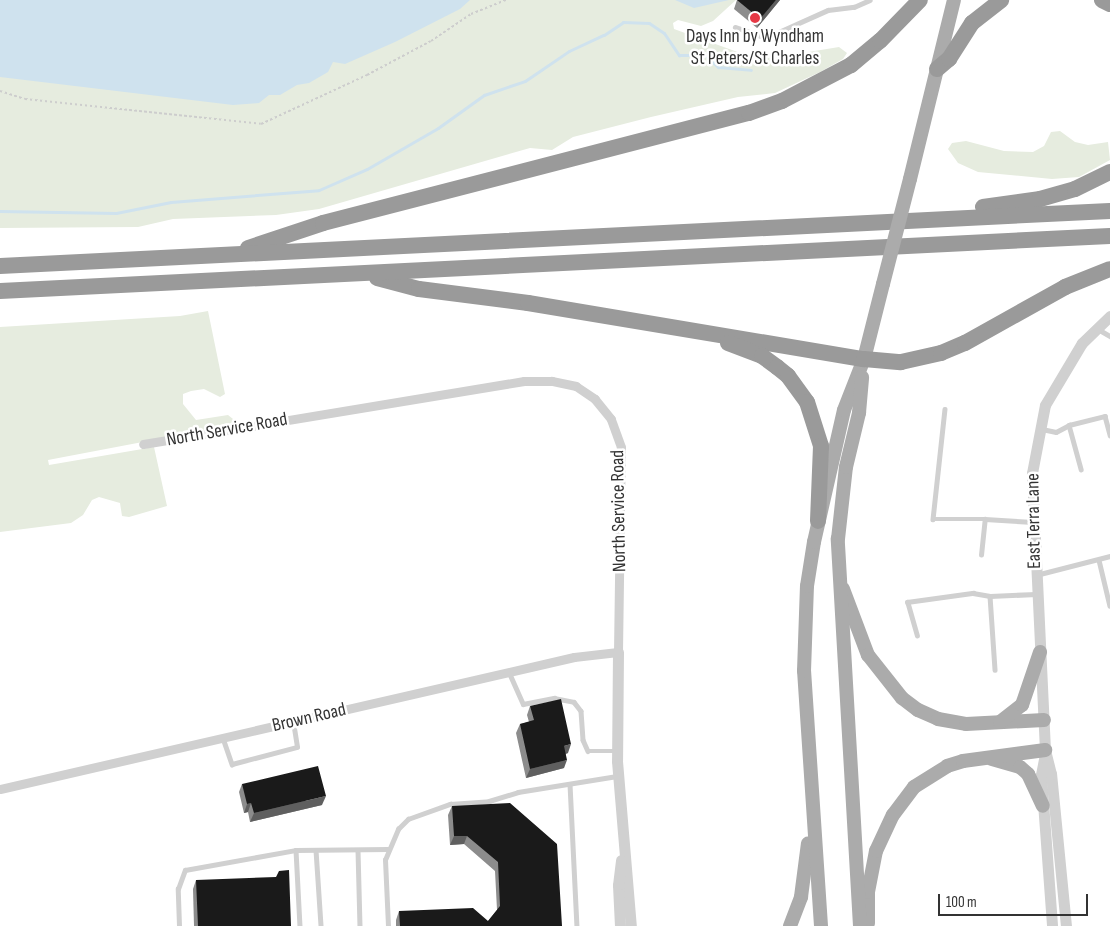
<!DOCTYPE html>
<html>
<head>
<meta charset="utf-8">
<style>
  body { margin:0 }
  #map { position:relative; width:1110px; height:926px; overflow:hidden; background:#fff; font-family:"Sofia Sans Condensed",sans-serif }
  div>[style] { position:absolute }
  .green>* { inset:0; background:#e6ecdf }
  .water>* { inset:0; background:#cfe2ee }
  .stream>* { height:3px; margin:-1.5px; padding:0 1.5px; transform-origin:1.5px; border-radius:1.5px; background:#cfe2ee }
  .path>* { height:2px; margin-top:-1px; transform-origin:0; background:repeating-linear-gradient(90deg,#cdcdcd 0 2.5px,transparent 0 5px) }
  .service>* { height:4.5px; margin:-2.25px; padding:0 2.25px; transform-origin:2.25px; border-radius:2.25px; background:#d0d0d0 }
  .minor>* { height:9px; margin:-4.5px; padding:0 4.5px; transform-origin:4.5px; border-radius:4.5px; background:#d0d0d0 }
  .tertiary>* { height:11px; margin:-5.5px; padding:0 5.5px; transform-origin:5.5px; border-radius:5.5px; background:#d0d0d0 }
  .primary>* { height:14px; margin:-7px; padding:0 7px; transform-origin:7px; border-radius:7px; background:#ababab }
  .motorway>* { height:16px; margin:-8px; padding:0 8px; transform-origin:8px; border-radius:8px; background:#9a9a9a }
  .primary-bridge>* { height:14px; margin:-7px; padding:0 7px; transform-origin:7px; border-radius:7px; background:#ababab }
  .wall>* { inset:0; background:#8c8c8c }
  .shaded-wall>* { inset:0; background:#5f5f5f }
  .building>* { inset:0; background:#1a1a1a }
  .dots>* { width:14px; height:14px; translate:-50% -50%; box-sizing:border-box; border:2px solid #fff; border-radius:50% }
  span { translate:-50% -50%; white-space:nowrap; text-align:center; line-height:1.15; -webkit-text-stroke:5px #fff; paint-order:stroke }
  .poi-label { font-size:19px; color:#333 }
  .street-label { font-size:19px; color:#333 }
  .scale { position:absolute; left:938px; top:894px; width:150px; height:22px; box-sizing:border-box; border:2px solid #333; border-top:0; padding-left:6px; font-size:15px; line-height:18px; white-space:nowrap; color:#333; -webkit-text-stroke:4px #fff; paint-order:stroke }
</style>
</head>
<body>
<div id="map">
  <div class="green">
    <i style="clip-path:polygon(0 0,736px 0,713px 21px,701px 26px,678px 20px,673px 23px,674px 29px,743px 54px,772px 58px,839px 47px,847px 53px,843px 59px,820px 72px,775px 93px,738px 97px,651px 117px,573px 137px,552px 150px,530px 148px,319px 209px,276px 215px,173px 219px,138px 227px,0 228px)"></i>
    <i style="clip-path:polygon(1060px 131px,1075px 142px,1088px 145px,1108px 142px,1110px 160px,1079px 177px,1052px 179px,978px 172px,958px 163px,948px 149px,952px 143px,966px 141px,1004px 151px,1033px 152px,1044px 146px,1051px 132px)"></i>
    <i style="clip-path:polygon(208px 311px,225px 394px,220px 397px,204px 389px,191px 391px,183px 394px,183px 404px,196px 420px,228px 415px,233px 419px,232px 425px,48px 460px,49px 465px,154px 447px,167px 506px,129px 517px,122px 516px,120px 503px,99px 497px,92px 500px,83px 515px,71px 523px,0 532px,0 327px,180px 316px)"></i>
  </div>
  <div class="water">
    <i style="clip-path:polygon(0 0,470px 0,460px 9px,395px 42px,345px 64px,333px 62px,328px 72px,309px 83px,297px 85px,280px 95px,269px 95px,259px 103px,233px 105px,0 77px)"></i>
    <i style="clip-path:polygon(675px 0,729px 0,694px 8px)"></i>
  </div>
  <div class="stream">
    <i style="left:0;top:211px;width:116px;rotate:1deg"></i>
    <i style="left:116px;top:213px;width:56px;rotate:-11.3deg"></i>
    <i style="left:171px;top:202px;width:148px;rotate:-4.6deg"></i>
    <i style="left:319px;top:190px;width:52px;rotate:-23.6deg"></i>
    <i style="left:367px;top:169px;width:82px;rotate:-30deg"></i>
    <i style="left:438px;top:128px;width:57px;rotate:-35.7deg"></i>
    <i style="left:484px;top:95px;width:43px;rotate:-18.9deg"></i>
    <i style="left:525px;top:81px;width:53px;rotate:-34.3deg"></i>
    <i style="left:569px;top:51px;width:38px;rotate:-25deg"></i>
    <i style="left:604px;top:35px;width:23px;rotate:-34deg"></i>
    <i style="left:623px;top:22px;width:26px;rotate:2deg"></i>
    <i style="left:649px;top:23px;width:18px;rotate:34deg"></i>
    <i style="left:664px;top:33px;width:27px;rotate:56deg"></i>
    <i style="left:679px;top:55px;width:26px"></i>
    <i style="left:705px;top:55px;width:18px;rotate:43deg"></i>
    <i style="left:718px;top:67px;width:33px;rotate:5deg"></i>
  </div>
  <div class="path">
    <i style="left:0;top:91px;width:26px;rotate:18deg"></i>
    <i style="left:25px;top:99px;width:237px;rotate:6deg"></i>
    <i style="left:261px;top:124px;width:117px;rotate:-24.8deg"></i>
    <i style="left:367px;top:75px;width:72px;rotate:-28deg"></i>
    <i style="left:431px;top:41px;width:48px;rotate:-34deg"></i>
    <i style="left:471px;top:14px;width:38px;rotate:-22deg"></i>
  </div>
  <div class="service">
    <i style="left:735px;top:27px;width:28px;rotate:19deg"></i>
    <i style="left:761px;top:36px;width:11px;rotate:-5deg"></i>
    <i style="left:772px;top:35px;width:61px;rotate:-24.1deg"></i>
    <i style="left:828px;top:10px;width:26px;rotate:-7deg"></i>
    <i style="left:854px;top:7px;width:17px;rotate:-24deg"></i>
    <i style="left:1098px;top:329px;width:14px;rotate:30deg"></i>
    <i style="left:945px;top:409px;width:111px;rotate:96.2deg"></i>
    <i style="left:933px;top:519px;width:52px"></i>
    <i style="left:1069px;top:425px;width:46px;rotate:74.7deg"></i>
    <i style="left:1042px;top:429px;width:14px;rotate:12deg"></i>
    <i style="left:1056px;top:432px;width:15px;rotate:-28deg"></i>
    <i style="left:1069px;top:425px;width:37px;rotate:-14deg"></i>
    <i style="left:1105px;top:416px;width:20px;rotate:75deg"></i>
    <i style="left:981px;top:555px;width:36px;rotate:-84deg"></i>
    <i style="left:985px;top:519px;width:48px;rotate:3.6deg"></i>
    <i style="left:1099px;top:560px;width:47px;rotate:76.6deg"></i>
    <i style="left:1036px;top:575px;width:76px;rotate:-14.4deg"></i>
    <i style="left:990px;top:596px;width:74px;rotate:86.1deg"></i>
    <i style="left:917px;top:636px;width:35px;rotate:-106deg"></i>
    <i style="left:907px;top:602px;width:67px;rotate:-7.8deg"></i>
    <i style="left:973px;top:593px;width:17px;rotate:10deg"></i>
    <i style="left:990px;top:596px;width:46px;rotate:-2.5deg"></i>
    <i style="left:509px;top:672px;width:35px;rotate:66deg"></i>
    <i style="left:523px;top:704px;width:32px;rotate:-11deg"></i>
    <i style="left:554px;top:698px;width:20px;rotate:11deg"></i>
    <i style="left:574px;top:702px;width:11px;rotate:52deg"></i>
    <i style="left:581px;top:711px;width:29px;rotate:86deg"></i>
    <i style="left:583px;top:740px;width:12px;rotate:66deg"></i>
    <i style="left:588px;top:751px;width:27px"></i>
    <i style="left:223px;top:738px;width:28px;rotate:71deg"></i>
    <i style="left:232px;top:764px;width:67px;rotate:-14.7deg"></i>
    <i style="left:297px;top:747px;width:25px;rotate:-99deg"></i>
    <i style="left:570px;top:784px;width:142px;rotate:87.2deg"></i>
    <i style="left:296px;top:850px;width:76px;rotate:87deg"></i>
    <i style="left:316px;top:850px;width:76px;rotate:86.2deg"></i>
    <i style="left:358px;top:850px;width:76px;rotate:88.5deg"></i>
    <i style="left:179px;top:926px;width:37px;rotate:-92deg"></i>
    <i style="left:178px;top:889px;width:20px;rotate:-70deg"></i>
    <i style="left:185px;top:870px;width:113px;rotate:-10.2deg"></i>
    <i style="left:296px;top:850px;width:92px;rotate:-0.6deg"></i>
    <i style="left:388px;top:926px;width:66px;rotate:-92.6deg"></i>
    <i style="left:385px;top:860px;width:34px;rotate:-67deg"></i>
    <i style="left:398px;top:829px;width:14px;rotate:-45deg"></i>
    <i style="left:408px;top:819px;width:45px;rotate:-19.7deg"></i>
    <i style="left:450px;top:804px;width:39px;rotate:-4deg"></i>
    <i style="left:489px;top:801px;width:30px;rotate:-17deg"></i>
    <i style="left:518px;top:792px;width:100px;rotate:-9.2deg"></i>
  </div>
  <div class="minor">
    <i style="left:0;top:789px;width:589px;rotate:-12.95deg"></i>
    <i style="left:574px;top:657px;width:44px;rotate:-6.5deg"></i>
    <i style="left:618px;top:652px;width:205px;rotate:-89.2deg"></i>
    <i style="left:621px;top:447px;width:30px;rotate:-110deg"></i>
    <i style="left:611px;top:419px;width:26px;rotate:-129deg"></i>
    <i style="left:595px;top:399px;width:23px;rotate:-146deg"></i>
    <i style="left:576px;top:386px;width:25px;rotate:-168deg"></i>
    <i style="left:552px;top:381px;width:28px;rotate:180deg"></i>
    <i style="left:524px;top:381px;width:386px;rotate:170.6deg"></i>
  </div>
  <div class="tertiary">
    <i style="left:618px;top:652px;width:109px;rotate:90.5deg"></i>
    <i style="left:617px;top:761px;width:166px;rotate:85.2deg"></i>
    <i style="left:1045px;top:754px;width:21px;rotate:101deg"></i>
    <i style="left:1041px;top:775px;width:151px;rotate:85.8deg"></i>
    <i style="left:620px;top:926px;width:41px;rotate:-92.8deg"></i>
    <i style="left:618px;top:885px;width:25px;rotate:-83deg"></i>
    <i style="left:1066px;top:926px;width:153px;rotate:-95.6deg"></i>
    <i style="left:1051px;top:774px;width:25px;rotate:-104deg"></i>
    <i style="left:1045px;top:750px;width:277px;rotate:-92.7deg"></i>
    <i style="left:1032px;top:473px;width:69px;rotate:-79.2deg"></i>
    <i style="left:1045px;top:405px;width:72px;rotate:-59.2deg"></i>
    <i style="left:1082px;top:343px;width:39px;rotate:-44deg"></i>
  </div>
  <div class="primary">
    <i style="left:910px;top:179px;width:184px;rotate:-76.2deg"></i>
    <i style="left:843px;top:589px;width:71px;rotate:69.3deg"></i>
    <i style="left:868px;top:655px;width:55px;rotate:51.7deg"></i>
    <i style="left:902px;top:698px;width:20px;rotate:37deg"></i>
    <i style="left:918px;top:710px;width:22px;rotate:24deg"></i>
    <i style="left:938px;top:719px;width:28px;rotate:10deg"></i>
    <i style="left:966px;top:724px;width:78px;rotate:-2.9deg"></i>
    <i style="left:1000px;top:722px;width:28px;rotate:-38deg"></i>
    <i style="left:1022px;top:705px;width:56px;rotate:-71.2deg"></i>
    <i style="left:992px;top:759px;width:29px;rotate:16deg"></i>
    <i style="left:1020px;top:767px;width:11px;rotate:41deg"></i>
    <i style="left:1028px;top:774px;width:35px;rotate:65deg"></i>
    <i style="left:868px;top:923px;width:31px;rotate:-90deg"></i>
    <i style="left:868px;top:892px;width:42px;rotate:-79deg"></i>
    <i style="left:876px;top:851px;width:40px;rotate:-65deg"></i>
    <i style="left:893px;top:815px;width:35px;rotate:-53deg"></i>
    <i style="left:914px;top:787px;width:39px;rotate:-32deg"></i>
    <i style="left:947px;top:766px;width:17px;rotate:-17deg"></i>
    <i style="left:963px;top:761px;width:83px;rotate:-7.6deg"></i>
    <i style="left:790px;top:926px;width:31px;rotate:-69deg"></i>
    <i style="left:801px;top:897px;width:54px;rotate:-82.6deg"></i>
    <i style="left:821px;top:926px;width:256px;rotate:-93.8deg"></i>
    <i style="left:804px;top:671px;width:85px;rotate:-88deg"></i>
    <i style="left:807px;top:586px;width:45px;rotate:-81deg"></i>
    <i style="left:814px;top:542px;width:135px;rotate:-77.2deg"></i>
    <i style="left:844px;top:410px;width:55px;rotate:-68.6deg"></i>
    <i style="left:864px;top:359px;width:77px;rotate:-75.8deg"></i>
    <i style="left:860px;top:926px;width:388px;rotate:-93.3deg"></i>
    <i style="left:838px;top:539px;width:72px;rotate:-83.7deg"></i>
    <i style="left:846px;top:467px;width:56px;rotate:-76.5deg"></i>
    <i style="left:859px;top:413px;width:36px;rotate:-85deg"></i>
  </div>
  <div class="motorway">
    <i style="left:1102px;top:0;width:9px;rotate:27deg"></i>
    <i style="left:937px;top:69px;width:16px;rotate:-40deg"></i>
    <i style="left:949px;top:59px;width:43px;rotate:-57.4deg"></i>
    <i style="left:972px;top:23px;width:37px;rotate:-38deg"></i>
    <i style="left:983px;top:207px;width:58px;rotate:-8deg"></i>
    <i style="left:1040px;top:199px;width:36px;rotate:-16deg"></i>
    <i style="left:1075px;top:189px;width:39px;rotate:-26deg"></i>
    <i style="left:248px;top:248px;width:79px;rotate:-18.4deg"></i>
    <i style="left:323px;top:223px;width:440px;rotate:-14.5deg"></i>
    <i style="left:749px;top:113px;width:35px;rotate:-20deg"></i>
    <i style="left:782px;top:101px;width:78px;rotate:-27.6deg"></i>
    <i style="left:851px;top:65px;width:38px;rotate:-40deg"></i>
    <i style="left:880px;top:41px;width:57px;rotate:-45.7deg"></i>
    <i style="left:0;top:266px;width:1111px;rotate:-2.84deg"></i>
    <i style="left:377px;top:278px;width:43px;rotate:14.7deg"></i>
    <i style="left:419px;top:289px;width:110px;rotate:7.3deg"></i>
    <i style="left:528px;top:303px;width:341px;rotate:9.5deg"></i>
    <i style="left:864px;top:359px;width:37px;rotate:5deg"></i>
    <i style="left:901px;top:362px;width:41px;rotate:-12.7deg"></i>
    <i style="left:941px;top:353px;width:26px;rotate:-23deg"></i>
    <i style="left:965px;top:343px;width:115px;rotate:-29.2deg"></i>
    <i style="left:1065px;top:287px;width:48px;rotate:-21.8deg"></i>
    <i style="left:0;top:291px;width:1111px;rotate:-2.84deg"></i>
    <i style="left:728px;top:343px;width:36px;rotate:21deg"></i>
    <i style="left:762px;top:356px;width:19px;rotate:36deg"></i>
    <i style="left:777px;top:367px;width:14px;rotate:39deg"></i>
    <i style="left:788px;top:376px;width:32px;rotate:54deg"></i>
    <i style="left:807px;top:402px;width:46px;rotate:72.3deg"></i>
    <i style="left:821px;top:446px;width:75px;rotate:92.3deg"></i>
  </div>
  <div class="primary-bridge">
    <i style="left:883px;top:284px;width:108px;rotate:-75.6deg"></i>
  </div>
  <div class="wall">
    <i style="clip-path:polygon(737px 0,780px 0,757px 28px,734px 9px)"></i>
    <i style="clip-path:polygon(530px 706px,568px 753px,566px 754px,564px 768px,526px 778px,516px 733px,520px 724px,529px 722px,527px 715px)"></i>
    <i style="clip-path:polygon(242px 784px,322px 805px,250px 822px,248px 812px,244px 813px,239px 792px)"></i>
    <i style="clip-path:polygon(452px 806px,562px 926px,396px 926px,396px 920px,399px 911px,488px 921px,497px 910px,495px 871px,464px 844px,450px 845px,448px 815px)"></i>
    <i style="clip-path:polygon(196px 880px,291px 926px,194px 926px,193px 889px)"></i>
  </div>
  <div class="shaded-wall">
    <i style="clip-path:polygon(776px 0,780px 0,757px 28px,760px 19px)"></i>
    <i style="clip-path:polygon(571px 744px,568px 753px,561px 755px,564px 746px)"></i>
    <i style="clip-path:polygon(567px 760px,564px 768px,526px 778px,530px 769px)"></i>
    <i style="clip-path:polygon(326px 796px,322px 805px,250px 822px,254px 813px)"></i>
    <i style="clip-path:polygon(251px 803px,248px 812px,244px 813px,247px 804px)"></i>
    <i style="clip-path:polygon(454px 836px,467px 836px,464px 844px,450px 845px)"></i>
  </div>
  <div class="building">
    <i style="clip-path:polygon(737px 0,776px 0,760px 19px)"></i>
    <i style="clip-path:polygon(561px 699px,571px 744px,564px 746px,567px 760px,530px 769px,520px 724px,534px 720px,530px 706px)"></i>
    <i style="clip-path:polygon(318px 766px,326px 796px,254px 813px,251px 803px,247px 804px,242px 784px)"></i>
    <i style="clip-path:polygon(510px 803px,557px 844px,562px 926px,400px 926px,399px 911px,473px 908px,488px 921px,500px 906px,498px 862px,467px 836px,454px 836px,452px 806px)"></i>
    <i style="clip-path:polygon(289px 870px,291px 926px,198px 926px,196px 880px,276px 877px,279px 871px)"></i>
  </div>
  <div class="dots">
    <i style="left:755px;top:18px;background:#e63946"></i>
  </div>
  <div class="poi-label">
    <span style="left:755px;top:48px">Days Inn by Wyndham<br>St Peters/St Charles</span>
  </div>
  <div class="street-label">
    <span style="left:227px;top:430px;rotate:-10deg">North Service Road</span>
    <span style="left:619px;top:511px;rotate:-91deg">North Service Road</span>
    <span style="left:1034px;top:521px;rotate:-91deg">East Terra Lane</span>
    <span style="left:309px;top:718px;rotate:-13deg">Brown Road</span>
  </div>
  <div class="scale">100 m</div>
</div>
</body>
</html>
